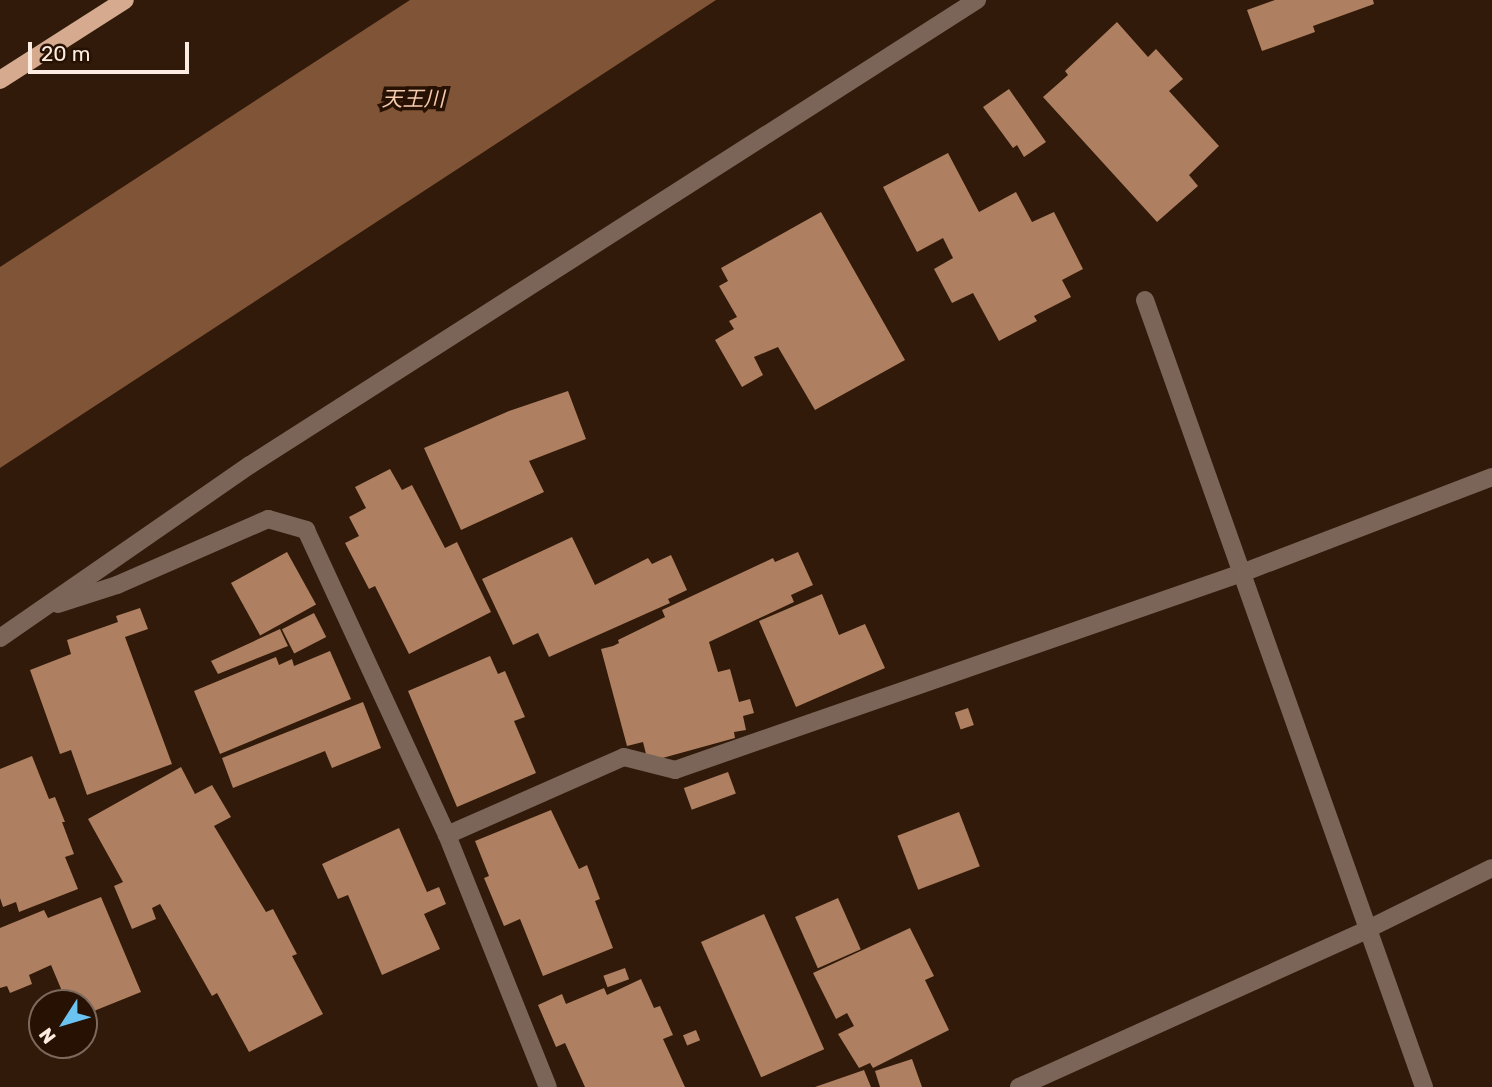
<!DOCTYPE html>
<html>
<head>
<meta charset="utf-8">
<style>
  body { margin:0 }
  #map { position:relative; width:1492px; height:1087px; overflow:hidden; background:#311a09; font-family:Rubik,"Noto Sans JP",sans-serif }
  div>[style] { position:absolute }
  .water>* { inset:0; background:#805436 }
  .building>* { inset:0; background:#ae7f60; transform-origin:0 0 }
  .street>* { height:18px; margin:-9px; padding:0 9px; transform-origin:9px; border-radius:9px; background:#7a6558 }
  .primary>* { height:18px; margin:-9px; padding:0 9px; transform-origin:9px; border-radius:9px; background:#d5aa8f }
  span { translate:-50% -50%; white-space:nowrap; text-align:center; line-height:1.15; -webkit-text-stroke:7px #271102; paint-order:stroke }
  .water-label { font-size:21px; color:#f5caae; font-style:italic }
  .north { position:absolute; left:28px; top:989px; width:70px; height:70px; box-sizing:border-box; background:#271102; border:2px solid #7d695c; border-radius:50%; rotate:233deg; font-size:19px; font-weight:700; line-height:28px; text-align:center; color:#fdece2 }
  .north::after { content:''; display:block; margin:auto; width:24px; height:32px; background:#6bc3f2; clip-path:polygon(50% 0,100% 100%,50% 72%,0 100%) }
  .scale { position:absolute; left:28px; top:42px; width:161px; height:32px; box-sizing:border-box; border:4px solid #fdece2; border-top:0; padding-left:9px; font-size:21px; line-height:24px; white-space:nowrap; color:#fdece2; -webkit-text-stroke:5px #271102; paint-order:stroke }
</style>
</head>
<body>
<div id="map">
  <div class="water">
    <i style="clip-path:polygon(410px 0,716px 0,0 468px,0 267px)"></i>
  </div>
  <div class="building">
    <i style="clip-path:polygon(1275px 0,1373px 0,1374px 4px,1313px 26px,1315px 32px,1262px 51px,1247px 10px)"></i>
    <i style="clip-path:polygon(1117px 22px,1148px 57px,1156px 49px,1183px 79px,1169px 91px,1219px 146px,1189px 175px,1198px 186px,1157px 222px,1043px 97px,1068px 75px,1065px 71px)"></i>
    <i style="clip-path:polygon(1009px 89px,1046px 142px,1024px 157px,1017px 145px,1013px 148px,983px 107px)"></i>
    <i style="clip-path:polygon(948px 153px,979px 212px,1016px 192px,1032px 222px,1054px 212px,1083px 269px,1062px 280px,1071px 297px,1034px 316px,1037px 321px,999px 341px,973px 293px,952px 303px,934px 269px,953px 258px,943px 238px,917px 252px,883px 187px)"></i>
    <i style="clip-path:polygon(821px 212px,905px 360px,815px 410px,778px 347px,754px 357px,763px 375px,742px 387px,715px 340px,734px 329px,729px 321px,737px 317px,719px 286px,728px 281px,721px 268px)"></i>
    <i style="clip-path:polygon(568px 391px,586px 439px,529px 461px,544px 492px,461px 530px,424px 448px,509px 411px)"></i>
    <i style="clip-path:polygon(390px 469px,402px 490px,412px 485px,445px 548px,457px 542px,491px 612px,409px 654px,375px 586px,369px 589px,345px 543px,359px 536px,349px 517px,366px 508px,355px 487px)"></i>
    <i style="clip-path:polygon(572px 537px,595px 585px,648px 558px,652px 564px,671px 555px,687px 590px,668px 599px,670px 603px,549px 657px,538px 633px,513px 645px,482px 579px)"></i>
    <i style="left:287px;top:552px;width:60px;height:64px;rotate:61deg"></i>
    <i style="clip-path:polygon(798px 552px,813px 585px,791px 595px,794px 602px,709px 642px,718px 672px,730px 669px,739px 702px,750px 699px,754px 713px,743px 716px,746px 730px,734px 732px,735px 738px,648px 762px,643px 742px,627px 746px,601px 649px,613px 646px,619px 643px,618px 640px,665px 617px,662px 610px,773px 558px,775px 562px)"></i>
    <i style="clip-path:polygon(822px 594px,839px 635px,865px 624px,885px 668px,796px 707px,759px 621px)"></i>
    <i style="clip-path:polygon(140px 608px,148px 629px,125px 637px,172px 764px,87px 795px,71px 750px,60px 754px,30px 670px,71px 654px,67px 640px,118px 622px,116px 616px)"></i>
    <i style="left:314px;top:613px;width:27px;height:36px;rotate:63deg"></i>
    <i style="clip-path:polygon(280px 629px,288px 646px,218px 674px,211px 661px)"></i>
    <i style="clip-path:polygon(330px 651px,351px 699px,220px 754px,194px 691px,276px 657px,279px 665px,292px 659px,294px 666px)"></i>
    <i style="clip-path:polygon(490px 656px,498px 674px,505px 671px,525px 717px,514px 721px,536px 773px,457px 807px,408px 691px)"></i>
    <i style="clip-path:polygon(363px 702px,381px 748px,332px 768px,325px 751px,233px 788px,222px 758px)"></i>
    <i style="left:968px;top:708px;width:18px;height:14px;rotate:71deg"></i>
    <i style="clip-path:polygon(32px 756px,49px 799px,55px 797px,65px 822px,62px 822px,74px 854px,65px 857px,78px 889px,19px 912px,16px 902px,3px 907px,0 898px,0 769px)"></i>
    <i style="clip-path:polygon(181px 767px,195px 794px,212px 785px,231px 817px,214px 826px,266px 912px,273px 909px,297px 954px,292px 956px,323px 1014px,249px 1052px,217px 993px,212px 996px,160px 904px,152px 908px,156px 919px,132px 929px,114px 886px,123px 882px,88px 819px)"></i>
    <i style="left:728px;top:772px;width:23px;height:47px;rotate:70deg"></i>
    <i style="clip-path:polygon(551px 810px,579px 869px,587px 865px,600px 899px,595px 901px,613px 948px,543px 976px,520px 919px,504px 926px,484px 878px,489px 876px,475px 841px)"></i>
    <i style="left:959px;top:812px;width:58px;height:66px;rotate:69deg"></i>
    <i style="clip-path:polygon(399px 828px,427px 892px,439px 887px,446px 904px,424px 914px,440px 949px,382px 975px,348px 895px,338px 899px,322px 864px)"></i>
    <i style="clip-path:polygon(101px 897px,141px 992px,84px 1015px,84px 1003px,67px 1003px,51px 965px,29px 975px,32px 984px,10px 993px,7px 986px,0 988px,0 928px,44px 910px,48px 918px)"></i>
    <i style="left:838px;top:898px;width:56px;height:47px;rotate:66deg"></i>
    <i style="left:764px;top:914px;width:148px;height:69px;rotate:66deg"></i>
    <i style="clip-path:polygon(910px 928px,934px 976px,925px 980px,949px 1030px,873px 1068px,870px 1063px,859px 1068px,838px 1034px,854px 1026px,847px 1013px,836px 1019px,813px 973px)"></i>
    <i style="left:625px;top:968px;width:12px;height:23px;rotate:70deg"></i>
    <i style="clip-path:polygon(641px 979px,654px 1008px,660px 1006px,673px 1035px,663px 1039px,685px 1087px,585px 1087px,565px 1043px,556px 1047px,538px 1005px,562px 994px,566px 1004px,604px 988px,607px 995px)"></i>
    <i style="left:696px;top:1030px;width:11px;height:14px;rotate:68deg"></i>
    <i style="clip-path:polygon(912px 1059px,922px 1087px,880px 1087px,875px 1071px)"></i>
    <i style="clip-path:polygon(864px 1070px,871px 1087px,815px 1087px)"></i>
  </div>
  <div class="street">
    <i style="left:1145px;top:300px;width:835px;rotate:70.48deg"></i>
    <i style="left:58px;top:604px;width:62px;rotate:-17.9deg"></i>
    <i style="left:117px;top:585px;width:165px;rotate:-23.6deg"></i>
    <i style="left:268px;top:519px;width:40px;rotate:16deg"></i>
    <i style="left:306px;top:530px;width:336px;rotate:65.2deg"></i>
    <i style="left:447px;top:835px;width:271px;rotate:68.2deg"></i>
    <i style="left:0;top:638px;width:304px;rotate:-34.7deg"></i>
    <i style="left:250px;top:465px;width:863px;rotate:-32.6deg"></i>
    <i style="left:447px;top:835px;width:193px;rotate:-23.8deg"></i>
    <i style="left:624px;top:757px;width:53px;rotate:14.3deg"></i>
    <i style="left:675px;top:770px;width:600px;rotate:-19.16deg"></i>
    <i style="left:1242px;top:573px;width:268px;rotate:-21deg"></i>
    <i style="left:1019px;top:1087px;width:381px;rotate:-24.3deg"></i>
    <i style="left:1366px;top:930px;width:140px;rotate:-26.2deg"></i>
  </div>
  <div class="primary">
    <i style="left:0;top:80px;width:148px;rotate:-32.6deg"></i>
  </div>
  <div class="water-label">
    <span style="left:413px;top:99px">天王川</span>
  </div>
  <div class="north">N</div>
  <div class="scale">20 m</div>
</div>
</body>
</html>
